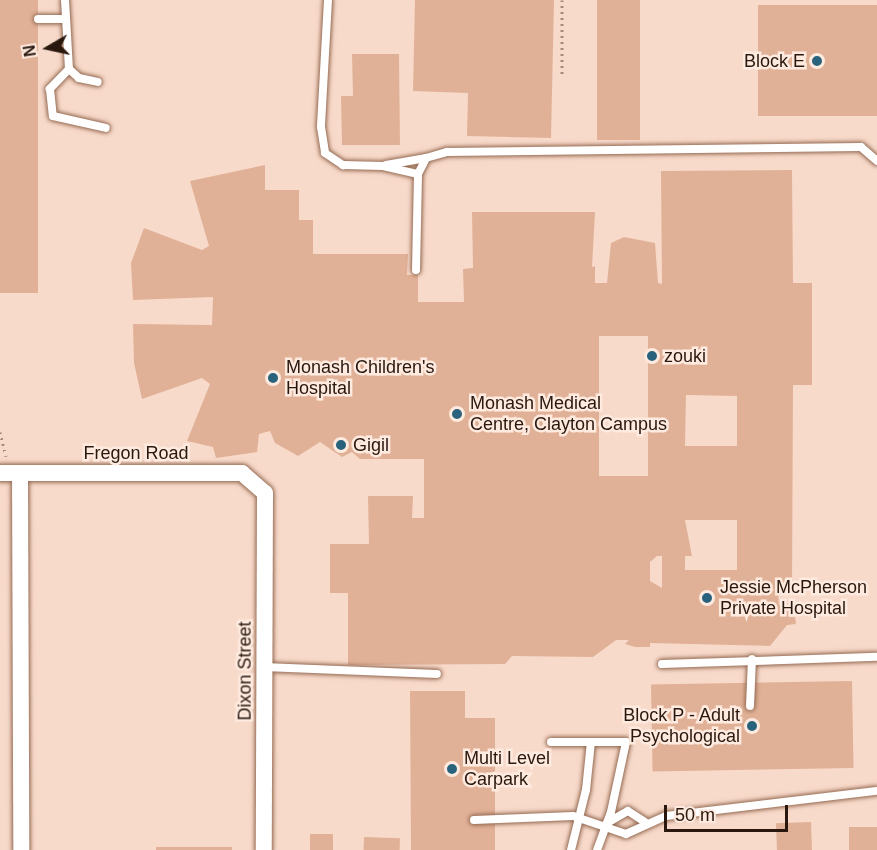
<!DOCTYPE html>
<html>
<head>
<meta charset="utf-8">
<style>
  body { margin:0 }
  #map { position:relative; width:877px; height:850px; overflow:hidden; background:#f8daca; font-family:Arial,sans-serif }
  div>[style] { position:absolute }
  .building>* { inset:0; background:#e1b197; transform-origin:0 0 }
  .path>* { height:3px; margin-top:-1.5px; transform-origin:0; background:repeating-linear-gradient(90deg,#a38a7c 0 1.5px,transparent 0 6px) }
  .roads { filter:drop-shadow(0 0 2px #956a52) drop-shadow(0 0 2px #956a52) }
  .lane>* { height:8px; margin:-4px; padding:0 4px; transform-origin:4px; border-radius:4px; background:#fff }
  .street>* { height:16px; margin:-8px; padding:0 8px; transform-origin:8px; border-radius:8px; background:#fff }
  .dots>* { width:16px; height:16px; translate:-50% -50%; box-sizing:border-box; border:3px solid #feeadf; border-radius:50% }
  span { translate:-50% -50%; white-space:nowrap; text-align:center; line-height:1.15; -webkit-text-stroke:5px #feeadf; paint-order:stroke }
  .poi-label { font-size:18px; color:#2a180e }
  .right { translate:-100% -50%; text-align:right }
  .left { translate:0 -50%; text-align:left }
  .street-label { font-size:18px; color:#2a180e }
  .north { position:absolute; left:18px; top:18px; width:60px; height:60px; -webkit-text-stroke:4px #feeadf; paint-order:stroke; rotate:261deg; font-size:16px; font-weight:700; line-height:24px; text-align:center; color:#2a180e }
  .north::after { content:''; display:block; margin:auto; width:21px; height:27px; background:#2a180e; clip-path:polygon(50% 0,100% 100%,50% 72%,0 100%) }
  .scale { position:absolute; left:664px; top:805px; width:124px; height:27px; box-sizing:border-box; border:3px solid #2a180e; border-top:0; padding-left:8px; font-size:18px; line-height:21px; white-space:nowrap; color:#2a180e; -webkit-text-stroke:4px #feeadf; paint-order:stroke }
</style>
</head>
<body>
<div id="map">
  <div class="building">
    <i style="left:0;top:0;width:38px;height:293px"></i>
    <i style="clip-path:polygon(415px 0,554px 0,551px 138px,467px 136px,468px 93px,413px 91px)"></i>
    <i style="left:597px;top:0;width:43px;height:140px"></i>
    <i style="left:758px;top:5px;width:119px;height:111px"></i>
    <i style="clip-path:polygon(352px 54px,399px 54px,400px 145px,342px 145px,341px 96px,353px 96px)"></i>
    <i style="clip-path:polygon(evenodd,265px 165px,265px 190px,299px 190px,299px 220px,313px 220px,313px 254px,408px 254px,407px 275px,418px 275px,418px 302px,464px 302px,463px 269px,473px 268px,472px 212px,595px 212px,592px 267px,595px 266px,595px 283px,607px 283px,611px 243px,624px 237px,655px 243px,658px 283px,662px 284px,661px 171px,792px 170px,793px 283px,812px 283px,812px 385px,793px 385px,792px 591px,778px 591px,779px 605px,789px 603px,789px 617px,795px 617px,796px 624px,787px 625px,770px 646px,650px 643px,650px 647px,635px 647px,625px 644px,629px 640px,616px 640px,593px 657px,512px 656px,505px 664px,348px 665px,348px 593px,330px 593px,330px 544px,369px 544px,368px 496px,413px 496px,412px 518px,424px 518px,424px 459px,360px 459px,352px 452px,342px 457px,320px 442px,298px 456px,275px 443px,270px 431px,259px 434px,257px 452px,216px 458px,213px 447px,187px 441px,210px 384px,202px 378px,142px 399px,134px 363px,133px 324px,212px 325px,213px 297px,133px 300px,131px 263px,144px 228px,202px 250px,209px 246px,190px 181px,265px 165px,599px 336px,648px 336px,648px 476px,599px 476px,599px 336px,265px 165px,686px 395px,737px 396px,737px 446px,685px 446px,686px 395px,265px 165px,685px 520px,737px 520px,737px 570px,685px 570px,685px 556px,692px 556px,685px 520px,265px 165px,657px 556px,662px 556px,662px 588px,650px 581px,650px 562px,657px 556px)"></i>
    <i style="left:852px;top:681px;width:87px;height:201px;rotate:89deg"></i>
    <i style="clip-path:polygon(410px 691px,465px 691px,465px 718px,495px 718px,495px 850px,411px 850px)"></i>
    <i style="left:811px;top:822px;width:28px;height:35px;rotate:88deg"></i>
    <i style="left:877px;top:827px;width:23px;height:28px;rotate:90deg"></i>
    <i style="left:310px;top:834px;width:23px;height:16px"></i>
    <i style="left:364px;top:837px;width:36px;height:13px;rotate:2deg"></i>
    <i style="left:156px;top:847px;width:76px;height:3px"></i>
  </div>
  <div class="path">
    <i style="left:562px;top:0;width:76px;rotate:90deg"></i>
    <i style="left:0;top:432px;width:25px;rotate:76deg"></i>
  </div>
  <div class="roads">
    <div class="lane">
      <i style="left:65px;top:0;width:69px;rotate:86.7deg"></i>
      <i style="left:69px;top:69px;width:13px;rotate:42deg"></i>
      <i style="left:79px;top:78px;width:19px;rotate:12deg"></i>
      <i style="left:328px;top:0;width:127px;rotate:93.2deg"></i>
      <i style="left:321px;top:127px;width:26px;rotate:81deg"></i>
      <i style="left:325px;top:153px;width:22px;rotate:34deg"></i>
      <i style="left:343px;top:165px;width:40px;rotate:1.4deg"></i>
      <i style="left:383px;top:166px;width:36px;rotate:13deg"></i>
      <i style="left:38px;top:19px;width:27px"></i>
      <i style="left:69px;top:69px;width:28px;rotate:134deg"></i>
      <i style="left:50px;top:89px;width:27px;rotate:84deg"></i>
      <i style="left:53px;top:116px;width:54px;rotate:12.8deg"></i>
      <i style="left:386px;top:165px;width:41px;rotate:-9.9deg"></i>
      <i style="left:416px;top:270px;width:96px;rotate:-88.8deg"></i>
      <i style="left:418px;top:174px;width:18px;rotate:-63deg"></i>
      <i style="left:426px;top:158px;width:22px;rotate:-16deg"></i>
      <i style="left:447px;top:152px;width:414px;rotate:-0.7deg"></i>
      <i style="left:861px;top:147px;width:21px;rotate:41deg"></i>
      <i style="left:662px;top:664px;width:215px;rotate:-1.9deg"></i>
      <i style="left:264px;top:667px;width:173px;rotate:2.3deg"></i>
      <i style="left:750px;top:706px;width:47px;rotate:-87.6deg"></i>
      <i style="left:551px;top:742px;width:75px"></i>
      <i style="left:626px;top:742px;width:72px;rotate:102.1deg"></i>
      <i style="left:611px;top:812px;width:40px;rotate:110.2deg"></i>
      <i style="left:474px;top:820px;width:99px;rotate:-2.3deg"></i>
      <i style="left:573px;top:816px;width:56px;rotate:18.8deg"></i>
      <i style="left:626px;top:834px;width:44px;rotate:-24.2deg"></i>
      <i style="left:666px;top:816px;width:212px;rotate:-6.8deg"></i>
      <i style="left:607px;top:823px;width:24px;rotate:-30deg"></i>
      <i style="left:628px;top:811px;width:20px;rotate:33deg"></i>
      <i style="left:571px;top:850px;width:62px;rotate:-76deg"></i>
      <i style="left:586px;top:790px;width:48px;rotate:-84.1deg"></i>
    </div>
    <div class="street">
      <i style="left:0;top:473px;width:242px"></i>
      <i style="left:242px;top:473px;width:30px;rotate:41deg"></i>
      <i style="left:265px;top:493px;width:357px;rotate:90.2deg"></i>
      <i style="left:20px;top:473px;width:377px;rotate:89.8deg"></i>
    </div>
  </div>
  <div class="dots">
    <i style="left:817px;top:61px;background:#29627c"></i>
    <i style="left:652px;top:356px;background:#29627c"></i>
    <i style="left:273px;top:378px;background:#29627c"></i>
    <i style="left:457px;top:414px;background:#29627c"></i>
    <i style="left:341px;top:445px;background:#29627c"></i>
    <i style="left:707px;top:598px;background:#29627c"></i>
    <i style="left:752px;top:726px;background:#29627c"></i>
    <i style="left:452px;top:769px;background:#29627c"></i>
  </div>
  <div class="poi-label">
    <span class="right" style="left:805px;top:61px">Block E</span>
    <span class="left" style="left:664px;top:356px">zouki</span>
    <span class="left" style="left:286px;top:378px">Monash Children's<br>Hospital</span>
    <span class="left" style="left:470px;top:414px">Monash Medical<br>Centre, Clayton Campus</span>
    <span class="left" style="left:353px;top:445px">Gigil</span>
    <span class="left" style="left:720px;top:598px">Jessie McPherson<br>Private Hospital</span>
    <span class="right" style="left:740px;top:726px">Block P - Adult<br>Psychological</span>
    <span class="left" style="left:464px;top:769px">Multi Level<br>Carpark</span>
  </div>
  <div class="street-label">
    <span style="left:136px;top:453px">Fregon Road</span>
    <span style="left:245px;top:671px;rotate:-90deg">Dixon Street</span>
  </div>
  <div class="north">N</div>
  <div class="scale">50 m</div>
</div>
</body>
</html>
